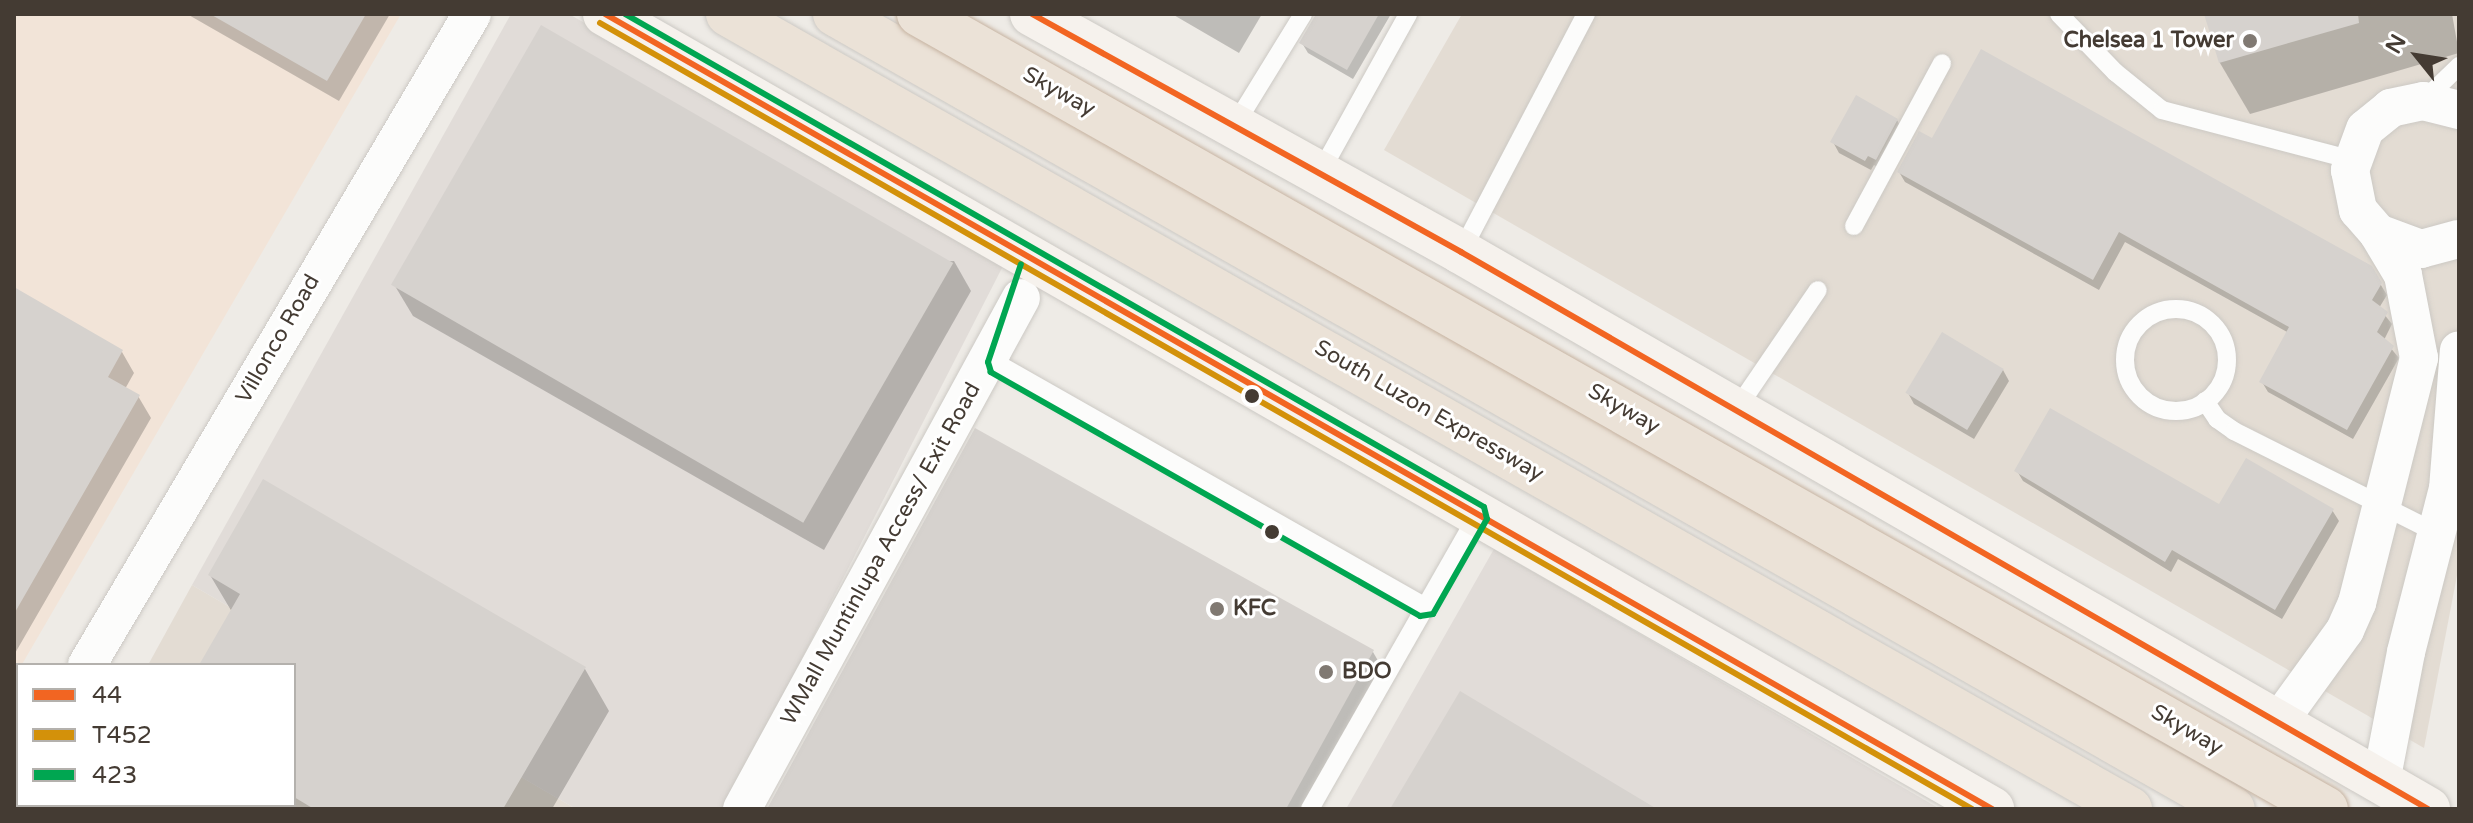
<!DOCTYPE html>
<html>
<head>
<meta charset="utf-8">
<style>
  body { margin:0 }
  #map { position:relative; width:2473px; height:823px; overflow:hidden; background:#eeebe6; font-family:"Varela Round",sans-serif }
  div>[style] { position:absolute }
  .residential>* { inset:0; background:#e3dcd3 }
  .commercial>* { inset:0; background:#f2e4d8 }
  .industrial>* { inset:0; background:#e1dcd8 }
  .shadow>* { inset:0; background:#0003 }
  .building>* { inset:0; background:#d6d2ce; transform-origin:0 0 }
  .roads { filter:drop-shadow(0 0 2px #ccc9c4) drop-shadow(0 0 2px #ccc9c4) }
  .lane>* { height:18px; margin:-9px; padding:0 9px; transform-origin:9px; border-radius:9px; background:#fcfcfb }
  .lane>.ring { margin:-9px; padding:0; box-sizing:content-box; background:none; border:18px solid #fcfcfb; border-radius:50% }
  .street>* { height:38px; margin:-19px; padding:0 19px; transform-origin:19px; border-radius:19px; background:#fcfcfb }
  .secondary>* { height:44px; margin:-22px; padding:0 22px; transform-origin:22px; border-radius:22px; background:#f6f2ed }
  .highway>* { height:44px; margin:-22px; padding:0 22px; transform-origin:22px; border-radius:22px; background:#ebe2d7 }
  .bridges { filter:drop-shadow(0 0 2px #c6b3a1) drop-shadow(0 0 2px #c6b3a1) }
  .highway-bridge>* { height:44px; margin:-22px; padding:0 22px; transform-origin:22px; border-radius:22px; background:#ebe2d7 }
  .bus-1>* { height:6px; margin:-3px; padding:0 3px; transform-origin:3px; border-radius:3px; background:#f26522 }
  .bus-2>* { height:6px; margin:-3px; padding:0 3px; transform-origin:3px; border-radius:3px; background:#d3910a }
  .bus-3>* { height:6px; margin:-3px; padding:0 3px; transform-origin:3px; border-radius:3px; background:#00a651 }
  .dots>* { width:22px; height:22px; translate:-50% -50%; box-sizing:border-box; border:4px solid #fff; border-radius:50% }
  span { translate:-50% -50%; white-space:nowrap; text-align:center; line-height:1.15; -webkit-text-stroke:6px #fff; paint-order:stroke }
  .poi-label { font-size:22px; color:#443b33; font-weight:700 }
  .right { translate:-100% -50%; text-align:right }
  .left { translate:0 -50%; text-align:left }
  .street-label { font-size:22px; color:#443b33 }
  .frame { position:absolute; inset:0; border:16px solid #443b33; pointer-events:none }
  .legend { position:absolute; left:16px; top:663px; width:280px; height:144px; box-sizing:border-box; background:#fff; border:2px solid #b4b1ad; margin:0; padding:10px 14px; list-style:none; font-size:24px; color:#443b33 }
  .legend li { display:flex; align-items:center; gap:16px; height:40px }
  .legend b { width:40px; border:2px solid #b4b1ad }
  .north { position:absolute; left:2377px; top:16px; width:80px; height:80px; -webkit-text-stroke:6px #fff; paint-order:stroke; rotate:300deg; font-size:22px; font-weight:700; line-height:32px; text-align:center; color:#443b33 }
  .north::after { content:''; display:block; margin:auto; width:28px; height:36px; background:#443b33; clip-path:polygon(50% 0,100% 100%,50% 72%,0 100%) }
</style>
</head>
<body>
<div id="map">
  <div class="residential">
    <i style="clip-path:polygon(1462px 14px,2459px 14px,2459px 565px,2424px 748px,1384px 150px)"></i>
    <i style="clip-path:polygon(192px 585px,576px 809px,70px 809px,294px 805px,294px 665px,148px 665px)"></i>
  </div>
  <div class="commercial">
    <i style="clip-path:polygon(14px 14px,401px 14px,14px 678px)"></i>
  </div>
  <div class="industrial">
    <i style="clip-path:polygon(511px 14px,569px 14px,1003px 266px,725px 809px,576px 809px,192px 585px)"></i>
    <i style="clip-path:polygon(1494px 549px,1940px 809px,1346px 809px)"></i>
  </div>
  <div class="shadow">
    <i style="clip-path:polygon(187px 14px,390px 14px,339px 101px)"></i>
    <i style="clip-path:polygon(1172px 14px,1262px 14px,1239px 53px)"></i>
    <i style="clip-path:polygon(1318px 14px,1391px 14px,1353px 79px,1308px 53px,1302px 43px)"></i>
    <i style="clip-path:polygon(2206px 14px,2452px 14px,2459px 53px,2250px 114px,2220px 63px)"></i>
    <i style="clip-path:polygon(1897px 120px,1903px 131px,1882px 170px,1874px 165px,1871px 170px,1839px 153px,1833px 142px)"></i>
    <i style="clip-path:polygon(1933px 140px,2370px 267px,2387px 295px,2379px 308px,2392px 324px,2384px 340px,2399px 358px,2353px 439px,2268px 392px,2262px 382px,2289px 333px,2125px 242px,2099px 290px,1905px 182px,1899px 172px)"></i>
    <i style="clip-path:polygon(954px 261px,971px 291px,824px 550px,413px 316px,395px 286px)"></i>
    <i style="clip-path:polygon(14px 290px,122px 352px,134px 373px,125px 389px,138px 396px,151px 418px,14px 655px)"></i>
    <i style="clip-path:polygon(2003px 370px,2009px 381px,1974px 439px,1914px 404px,1908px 393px)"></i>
    <i style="clip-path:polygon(2017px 471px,2220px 507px,2332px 510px,2339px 521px,2282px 619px,2178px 559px,2171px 572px,2023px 481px)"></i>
    <i style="clip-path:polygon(210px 575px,585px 669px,609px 711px,552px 809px,119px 809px,294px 805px,294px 665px,202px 665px,232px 612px)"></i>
    <i style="clip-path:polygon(1373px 652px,1385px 673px,1309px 809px,769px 809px)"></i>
  </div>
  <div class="building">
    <i style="clip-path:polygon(210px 14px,366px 14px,327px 81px)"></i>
    <i style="clip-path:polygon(1316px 14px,1379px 14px,1347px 70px,1299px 43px)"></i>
    <i style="clip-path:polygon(2204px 14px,2358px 14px,2359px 23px,2219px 63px)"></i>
    <i style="left:541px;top:25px;width:476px;height:300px;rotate:30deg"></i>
    <i style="clip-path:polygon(1981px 49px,2372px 266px,2382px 283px,2372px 300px,2388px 312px,2377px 332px,2394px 346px,2347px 430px,2259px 382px,2289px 327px,2119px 232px,2093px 280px,1897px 172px,1919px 131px,1932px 138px)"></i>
    <i style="clip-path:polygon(1856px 95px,1898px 119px,1876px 160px,1868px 156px,1865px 161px,1830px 142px)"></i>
    <i style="clip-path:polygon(14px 287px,123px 350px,108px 377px,140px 395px,14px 614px)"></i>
    <i style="left:1942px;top:332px;width:72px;height:71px;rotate:31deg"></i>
    <i style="clip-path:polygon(2050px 408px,2219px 504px,2246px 458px,2334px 509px,2275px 610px,2172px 550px,2165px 562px,2014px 471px)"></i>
    <i style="clip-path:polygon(975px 428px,1374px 650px,1286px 809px,767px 809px)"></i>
    <i style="clip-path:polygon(263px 479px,586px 667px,503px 809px,314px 809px,294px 797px,294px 665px,199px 665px,240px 594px,208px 575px)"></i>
    <i style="clip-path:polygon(1460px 691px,1657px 809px,1390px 809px)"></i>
  </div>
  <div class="roads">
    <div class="lane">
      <i style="left:2059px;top:14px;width:81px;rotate:46deg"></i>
      <i style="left:2115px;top:72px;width:60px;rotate:39deg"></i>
      <i style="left:2162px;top:110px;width:196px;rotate:14.7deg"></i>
      <i style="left:2424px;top:100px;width:49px;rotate:-44.2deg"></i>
      <i style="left:1233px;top:128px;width:134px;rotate:-58.4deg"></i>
      <i style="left:1320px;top:173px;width:182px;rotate:-61deg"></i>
      <i style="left:1854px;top:226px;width:185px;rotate:-61.6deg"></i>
      <i style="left:1461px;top:252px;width:269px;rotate:-62.3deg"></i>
      <i class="ring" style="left:2125px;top:309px;width:84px;height:84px"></i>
      <i style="left:1003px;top:350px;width:15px;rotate:110deg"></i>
      <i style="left:998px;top:364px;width:491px;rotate:29.6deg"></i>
      <i style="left:2205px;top:401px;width:22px;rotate:56deg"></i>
      <i style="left:2217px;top:419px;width:21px;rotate:35deg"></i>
      <i style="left:2234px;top:431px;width:225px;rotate:26.7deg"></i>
      <i style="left:1736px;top:410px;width:145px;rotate:-55.7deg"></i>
      <i style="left:1310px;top:809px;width:339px;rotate:-60.3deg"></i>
    </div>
    <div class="street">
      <i style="left:2459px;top:110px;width:37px;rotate:-166deg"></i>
      <i style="left:2423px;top:101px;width:33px;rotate:168deg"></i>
      <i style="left:2391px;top:108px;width:33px;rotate:141deg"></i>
      <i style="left:2365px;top:129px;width:44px;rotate:110.1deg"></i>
      <i style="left:2350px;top:170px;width:41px;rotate:78.7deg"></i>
      <i style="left:2358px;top:210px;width:30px;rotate:49deg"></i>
      <i style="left:2378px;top:233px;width:46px;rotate:20.4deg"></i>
      <i style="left:2421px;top:249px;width:39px;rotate:-15deg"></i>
      <i style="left:87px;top:665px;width:756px;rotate:-59.4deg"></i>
      <i style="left:2277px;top:724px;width:116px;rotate:-54.1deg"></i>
      <i style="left:2345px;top:630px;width:30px;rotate:-66deg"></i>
      <i style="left:2357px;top:603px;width:253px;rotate:-75.8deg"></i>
      <i style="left:2419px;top:358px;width:85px;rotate:-100.9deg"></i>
      <i style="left:2403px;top:275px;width:49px;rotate:-120.8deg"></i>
      <i style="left:2381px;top:782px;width:132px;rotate:-79.1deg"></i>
      <i style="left:2406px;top:652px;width:168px;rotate:-75.6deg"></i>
      <i style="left:2448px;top:489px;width:139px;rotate:-85.5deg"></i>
      <i style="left:14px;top:790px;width:8px;rotate:-60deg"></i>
      <i style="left:742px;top:809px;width:582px;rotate:-61.37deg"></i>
    </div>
    <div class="secondary">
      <i style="left:605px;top:14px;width:1599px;rotate:29.82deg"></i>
      <i style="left:1032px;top:14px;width:491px;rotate:29deg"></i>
      <i style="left:1461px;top:252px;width:1116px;rotate:29.94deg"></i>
    </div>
    <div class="highway">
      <i style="left:728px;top:14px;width:1612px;rotate:29.56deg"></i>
      <i style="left:835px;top:14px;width:1608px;rotate:29.63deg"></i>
    </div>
  </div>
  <div class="bridges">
    <div class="highway-bridge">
      <i style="left:919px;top:14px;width:1616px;rotate:29.47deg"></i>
    </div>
  </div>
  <div class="bus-1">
    <i style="left:605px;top:14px;width:1599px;rotate:29.82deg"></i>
    <i style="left:1032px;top:14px;width:491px;rotate:29deg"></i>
    <i style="left:1461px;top:252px;width:1116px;rotate:29.94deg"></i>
  </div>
  <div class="bus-2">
    <i style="left:600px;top:23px;width:1581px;rotate:29.81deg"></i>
  </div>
  <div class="bus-3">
    <i style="left:625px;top:14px;width:990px;rotate:29.85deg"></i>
    <i style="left:1484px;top:507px;width:12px;rotate:76deg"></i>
    <i style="left:1487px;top:519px;width:109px;rotate:119.6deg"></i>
    <i style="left:1433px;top:614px;width:13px;rotate:171deg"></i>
    <i style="left:1420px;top:616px;width:494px;rotate:-150.4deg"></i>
    <i style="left:991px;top:372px;width:10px;rotate:-107deg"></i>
    <i style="left:988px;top:362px;width:103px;rotate:-71.4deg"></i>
  </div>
  <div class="dots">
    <i style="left:2250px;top:41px;background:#807972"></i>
    <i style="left:1252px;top:396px;background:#443b33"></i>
    <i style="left:1272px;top:532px;background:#443b33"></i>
    <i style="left:1217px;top:609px;background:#807972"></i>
    <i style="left:1326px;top:672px;background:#807972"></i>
  </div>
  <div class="poi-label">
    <span class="right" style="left:2234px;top:41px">Chelsea 1 Tower</span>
    <span class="left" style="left:1233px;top:609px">KFC</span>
    <span class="left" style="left:1342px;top:672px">BDO</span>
  </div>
  <div class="street-label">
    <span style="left:1059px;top:92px;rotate:29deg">Skyway</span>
    <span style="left:278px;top:339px;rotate:-60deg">Villonco Road</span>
    <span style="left:1624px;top:409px;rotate:30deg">Skyway</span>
    <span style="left:1429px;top:411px;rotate:30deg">South Luzon Expressway</span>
    <span style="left:881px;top:554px;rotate:-61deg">WMall Muntinlupa Access/ Exit Road</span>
    <span style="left:2187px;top:730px;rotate:30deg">Skyway</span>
  </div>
  <div class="frame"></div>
  <ul class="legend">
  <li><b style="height:10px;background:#f26522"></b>44</li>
  <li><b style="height:10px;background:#d3910a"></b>T452</li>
  <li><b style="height:10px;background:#00a651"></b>423</li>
  </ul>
  <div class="north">N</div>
</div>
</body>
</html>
